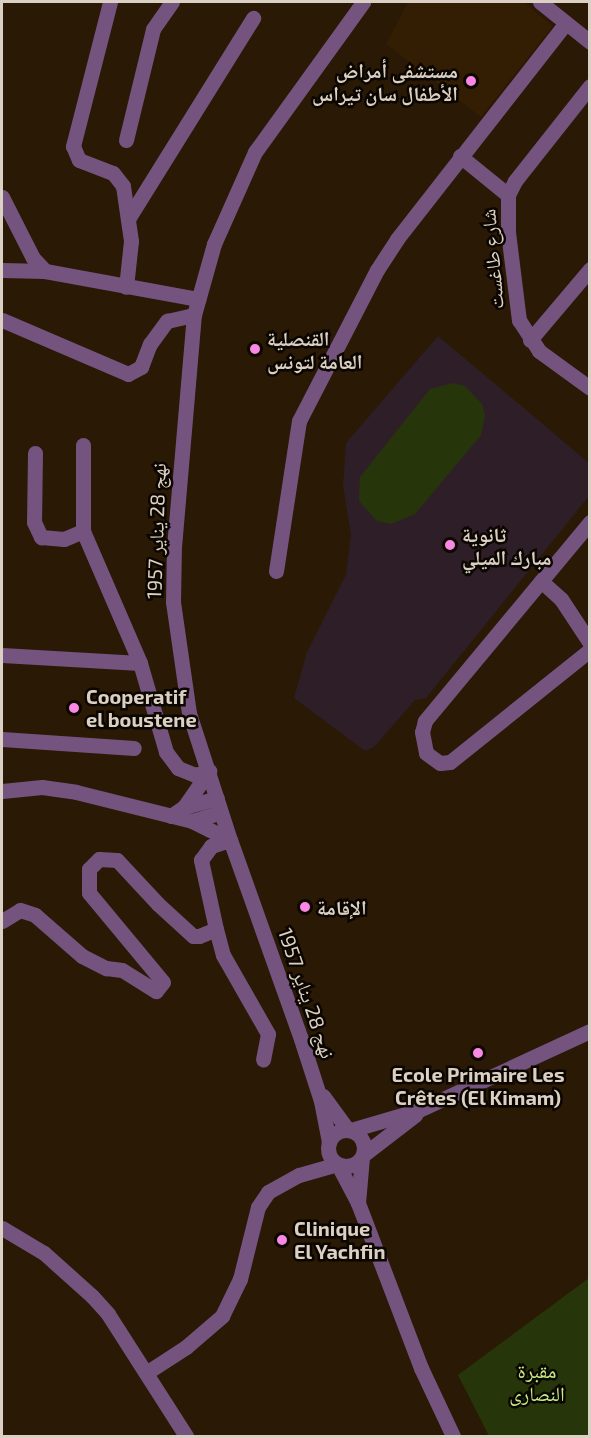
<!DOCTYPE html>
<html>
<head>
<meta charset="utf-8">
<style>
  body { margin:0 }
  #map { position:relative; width:591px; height:1438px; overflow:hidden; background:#291905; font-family:"Exo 2","Noto Naskh Arabic",sans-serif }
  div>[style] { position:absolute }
  .built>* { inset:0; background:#331e03 }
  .education>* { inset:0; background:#2e1e28 }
  .green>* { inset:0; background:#27360a }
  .minor>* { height:15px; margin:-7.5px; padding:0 7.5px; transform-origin:7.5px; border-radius:7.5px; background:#75537f }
  .minor>.ring { margin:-7.5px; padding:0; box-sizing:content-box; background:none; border:15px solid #75537f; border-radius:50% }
  .dots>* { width:16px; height:16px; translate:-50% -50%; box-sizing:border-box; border:3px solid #0c0601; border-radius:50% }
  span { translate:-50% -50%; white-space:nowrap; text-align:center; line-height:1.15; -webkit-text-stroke:5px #0c0601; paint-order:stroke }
  .poi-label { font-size:20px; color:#dbd0c4; font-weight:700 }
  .right { translate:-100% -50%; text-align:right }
  .left { translate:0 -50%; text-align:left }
  .street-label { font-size:20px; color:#dbd0c4 }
  .park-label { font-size:20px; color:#c4ef83 }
  .frame { position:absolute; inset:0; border:3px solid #dbd0c4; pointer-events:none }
</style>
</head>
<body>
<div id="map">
  <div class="built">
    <i style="clip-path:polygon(408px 2px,523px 2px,553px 26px,481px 117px,386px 44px)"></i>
  </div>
  <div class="education">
    <i style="clip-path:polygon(438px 336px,589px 463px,589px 496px,426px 698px,415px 700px,374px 747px,365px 751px,294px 698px,307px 652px,346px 575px,351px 535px,343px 486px,346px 443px)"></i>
  </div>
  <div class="green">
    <i style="clip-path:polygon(453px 383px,465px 386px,482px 404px,485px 415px,481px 435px,415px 514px,391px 524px,377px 521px,359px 501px,360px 477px,430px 389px)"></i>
    <i style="clip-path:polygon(589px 1278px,589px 1436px,489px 1436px,458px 1375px)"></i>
  </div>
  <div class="minor">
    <i style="left:110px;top:2px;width:149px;rotate:104.4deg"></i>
    <i style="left:73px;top:146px;width:15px;rotate:67deg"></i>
    <i style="left:79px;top:160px;width:36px;rotate:21deg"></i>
    <i style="left:113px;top:173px;width:16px;rotate:52deg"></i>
    <i style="left:123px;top:186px;width:56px;rotate:81.7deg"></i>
    <i style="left:131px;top:241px;width:46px;rotate:96.2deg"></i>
    <i style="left:540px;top:2px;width:64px;rotate:38.7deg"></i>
    <i style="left:590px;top:86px;width:121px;rotate:128.3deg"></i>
    <i style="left:515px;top:181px;width:16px;rotate:117deg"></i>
    <i style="left:508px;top:195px;width:37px;rotate:90deg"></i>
    <i style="left:508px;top:232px;width:89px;rotate:82.9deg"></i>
    <i style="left:519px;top:320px;width:37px;rotate:57deg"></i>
    <i style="left:539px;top:351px;width:63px;rotate:36deg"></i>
    <i style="left:126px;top:140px;width:114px;rotate:-76.3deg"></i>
    <i style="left:153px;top:29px;width:33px;rotate:-55deg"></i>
    <i style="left:460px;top:156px;width:62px;rotate:39.1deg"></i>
    <i style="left:2px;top:197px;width:68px;rotate:63.1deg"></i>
    <i style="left:33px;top:258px;width:18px;rotate:47deg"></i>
    <i style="left:45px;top:271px;width:156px;rotate:10.4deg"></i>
    <i style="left:128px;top:219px;width:237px;rotate:-58.1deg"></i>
    <i style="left:2px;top:270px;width:43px;rotate:1.3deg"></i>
    <i style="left:2px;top:320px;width:137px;rotate:23.2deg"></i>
    <i style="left:128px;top:374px;width:15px;rotate:-28deg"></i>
    <i style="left:141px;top:367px;width:25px;rotate:-69deg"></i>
    <i style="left:150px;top:344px;width:29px;rotate:-54deg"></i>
    <i style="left:167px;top:321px;width:28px;rotate:-13deg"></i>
    <i style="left:530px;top:340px;width:93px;rotate:-49.8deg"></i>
    <i style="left:83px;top:445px;width:86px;rotate:90deg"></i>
    <i style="left:83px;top:531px;width:144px;rotate:66.6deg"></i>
    <i style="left:140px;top:663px;width:93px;rotate:73.7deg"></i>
    <i style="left:166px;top:752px;width:20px;rotate:53deg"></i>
    <i style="left:178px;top:768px;width:18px;rotate:22deg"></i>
    <i style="left:195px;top:775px;width:15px;rotate:-16deg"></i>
    <i style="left:35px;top:453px;width:69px;rotate:90.8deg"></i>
    <i style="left:34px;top:522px;width:17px;rotate:65deg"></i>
    <i style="left:41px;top:537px;width:23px;rotate:5deg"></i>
    <i style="left:64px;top:539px;width:21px;rotate:-23deg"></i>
    <i style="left:590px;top:522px;width:259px;rotate:129.7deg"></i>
    <i style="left:425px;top:721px;width:11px;rotate:105deg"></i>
    <i style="left:422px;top:732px;width:21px;rotate:79deg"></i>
    <i style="left:426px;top:753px;width:17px;rotate:36deg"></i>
    <i style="left:440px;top:763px;width:10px;rotate:-6deg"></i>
    <i style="left:450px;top:762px;width:179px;rotate:-38.7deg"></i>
    <i style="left:276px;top:571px;width:152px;rotate:-81.3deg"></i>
    <i style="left:299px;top:421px;width:170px;rotate:-62.7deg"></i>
    <i style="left:377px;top:270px;width:37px;rotate:-57deg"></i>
    <i style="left:397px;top:239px;width:274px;rotate:-52deg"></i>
    <i style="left:541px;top:581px;width:27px;rotate:42deg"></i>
    <i style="left:561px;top:599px;width:53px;rotate:56.6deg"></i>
    <i style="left:2px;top:655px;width:138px;rotate:3.3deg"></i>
    <i style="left:2px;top:739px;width:132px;rotate:3.9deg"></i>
    <i style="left:2px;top:791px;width:40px;rotate:-5.7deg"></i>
    <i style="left:42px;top:787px;width:34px;rotate:8deg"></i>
    <i style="left:76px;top:792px;width:120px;rotate:14deg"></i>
    <i style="left:192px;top:821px;width:30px;rotate:-17deg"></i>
    <i style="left:184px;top:807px;width:44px;rotate:-55.2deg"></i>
    <i style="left:171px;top:816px;width:16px;rotate:-35deg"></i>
    <i style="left:184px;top:807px;width:34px;rotate:-15deg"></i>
    <i style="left:192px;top:821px;width:42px;rotate:26.6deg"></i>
    <i style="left:2px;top:921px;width:21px;rotate:-31deg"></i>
    <i style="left:20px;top:910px;width:16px;rotate:18deg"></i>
    <i style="left:35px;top:915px;width:62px;rotate:41.1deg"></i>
    <i style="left:82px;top:956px;width:27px;rotate:27deg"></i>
    <i style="left:106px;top:968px;width:16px;rotate:7deg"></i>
    <i style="left:122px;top:970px;width:40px;rotate:32deg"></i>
    <i style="left:156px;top:991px;width:11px;rotate:-52deg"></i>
    <i style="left:163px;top:982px;width:116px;rotate:-129.7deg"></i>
    <i style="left:89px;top:893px;width:24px;rotate:-90deg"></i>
    <i style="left:89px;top:869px;width:14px;rotate:-45deg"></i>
    <i style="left:99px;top:859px;width:18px;rotate:3deg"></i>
    <i style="left:117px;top:860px;width:60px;rotate:47deg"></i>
    <i style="left:158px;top:904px;width:47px;rotate:42.4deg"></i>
    <i style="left:193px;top:936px;width:6px"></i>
    <i style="left:199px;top:936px;width:18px;rotate:-22deg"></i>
    <i style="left:216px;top:929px;width:71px;rotate:-102.3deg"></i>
    <i style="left:201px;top:860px;width:17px;rotate:-54deg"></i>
    <i style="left:211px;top:846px;width:20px;rotate:-18deg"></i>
    <i style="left:216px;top:929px;width:27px;rotate:75deg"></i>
    <i style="left:223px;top:955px;width:91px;rotate:60.3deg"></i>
    <i style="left:268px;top:1034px;width:26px;rotate:101deg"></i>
    <i style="left:323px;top:1096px;width:42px;rotate:53.7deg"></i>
    <i class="ring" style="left:328px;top:1130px;width:21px;height:21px"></i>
    <i style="left:351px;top:1130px;width:71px;rotate:-16.4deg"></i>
    <i style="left:419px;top:1110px;width:188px;rotate:-24.8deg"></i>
    <i style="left:329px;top:1142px;width:42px;rotate:-101deg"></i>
    <i style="left:321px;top:1101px;width:65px;rotate:-107.9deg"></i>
    <i style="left:301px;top:1039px;width:211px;rotate:-109.6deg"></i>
    <i style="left:230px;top:840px;width:133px;rotate:-107.9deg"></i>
    <i style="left:189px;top:713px;width:112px;rotate:-98.2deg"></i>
    <i style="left:173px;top:602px;width:55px;rotate:-89deg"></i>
    <i style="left:174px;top:547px;width:233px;rotate:-85.1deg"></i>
    <i style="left:194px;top:315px;width:74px;rotate:-74.3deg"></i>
    <i style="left:214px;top:244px;width:101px;rotate:-66deg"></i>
    <i style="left:255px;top:152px;width:185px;rotate:-54.2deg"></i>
    <i style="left:363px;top:1155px;width:66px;rotate:-37.6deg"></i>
    <i style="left:338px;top:1165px;width:43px;rotate:62.2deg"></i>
    <i style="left:358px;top:1203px;width:177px;rotate:69.1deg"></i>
    <i style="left:421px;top:1368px;width:75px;rotate:64.8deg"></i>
    <i style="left:358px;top:1203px;width:46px;rotate:-85deg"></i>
    <i style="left:2px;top:1228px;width:49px;rotate:30.8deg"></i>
    <i style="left:44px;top:1253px;width:64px;rotate:41.9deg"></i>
    <i style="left:92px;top:1296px;width:24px;rotate:48deg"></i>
    <i style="left:108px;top:1314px;width:145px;rotate:57.4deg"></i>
    <i style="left:146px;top:1373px;width:48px;rotate:-33deg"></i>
    <i style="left:186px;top:1347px;width:48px;rotate:-40.7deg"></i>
    <i style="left:222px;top:1316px;width:41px;rotate:-64.1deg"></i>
    <i style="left:240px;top:1279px;width:74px;rotate:-76deg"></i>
    <i style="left:258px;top:1207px;width:18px;rotate:-56deg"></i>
    <i style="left:268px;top:1192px;width:35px;rotate:-29deg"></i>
    <i style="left:299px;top:1175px;width:40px;rotate:-16deg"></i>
  </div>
  <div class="dots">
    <i style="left:471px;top:81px;background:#fb87e5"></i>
    <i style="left:255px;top:349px;background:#fb87e5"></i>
    <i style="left:450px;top:545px;background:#fb87e5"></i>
    <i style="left:74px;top:708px;background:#fb87e5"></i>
    <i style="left:305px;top:907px;background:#fb87e5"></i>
    <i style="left:478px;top:1053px;background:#fb87e5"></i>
    <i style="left:282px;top:1240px;background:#fb87e5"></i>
  </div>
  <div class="poi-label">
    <span class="right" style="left:458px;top:82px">مستشفى أمراض<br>الأطفال سان تيراس</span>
    <span class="left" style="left:267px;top:350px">القنصلية<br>العامة لتونس</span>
    <span class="left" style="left:462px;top:546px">ثانوية<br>مبارك الميلي</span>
    <span class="left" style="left:86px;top:708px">Cooperatif<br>el boustene</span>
    <span class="left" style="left:317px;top:907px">الإقامة</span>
    <span style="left:478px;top:1086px">Ecole Primaire Les<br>Crêtes (El Kimam)</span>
    <span class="left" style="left:294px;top:1240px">Clinique<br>El Yachfin</span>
  </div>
  <div class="street-label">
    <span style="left:492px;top:259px;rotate:-95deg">شارع طاغست</span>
    <span style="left:156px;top:531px;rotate:-88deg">نهج 28 يناير 1957</span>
    <span style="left:307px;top:993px;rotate:71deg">نهج 28 يناير 1957</span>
  </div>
  <div class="park-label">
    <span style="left:537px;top:1382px">مقبرة<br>النصارى</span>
  </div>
  <div class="frame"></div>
</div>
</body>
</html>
